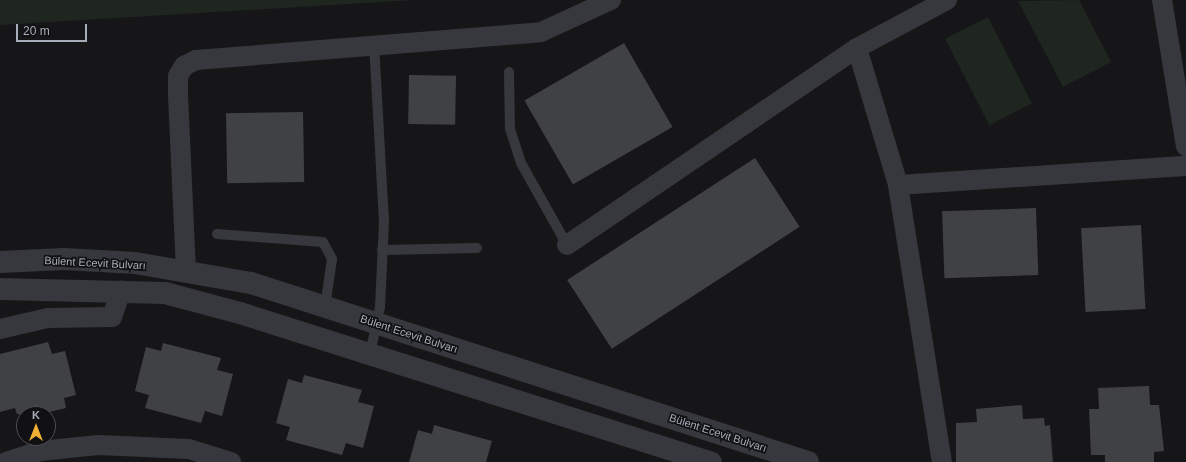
<!DOCTYPE html>
<html>
<head>
<meta charset="utf-8">
<style>
  body { margin:0 }
  #map { position:relative; width:1186px; height:462px; overflow:hidden; background:#161618; font-family:Helvetica,sans-serif }
  div>[style] { position:absolute }
  .green>* { inset:0; background:#1e261f; transform-origin:0 0 }
  .building>* { inset:0; background:#404145; transform-origin:0 0 }
  .service>* { height:10px; margin:-5px; padding:0 5px; transform-origin:5px; border-radius:5px; background:#37383d }
  .minor>* { height:20px; margin:-10px; padding:0 10px; transform-origin:10px; border-radius:10px; background:#37383d }
  .tertiary>* { height:22px; margin:-11px; padding:0 11px; transform-origin:11px; border-radius:11px; background:#37383d }
  span { translate:-50% -50%; white-space:nowrap; text-align:center; line-height:1.15; -webkit-text-stroke:3.5px #111113; paint-order:stroke }
  .street-label { font-size:11px; color:#a8adb8 }
  .north { position:absolute; left:16px; top:406px; width:40px; height:40px; box-sizing:border-box; background:#111113; border:1px solid #4d4f55; border-radius:50%; rotate:0deg; font-size:11px; font-weight:700; line-height:16px; text-align:center; color:#a8adb8 }
  .north::after { content:''; display:block; margin:auto; width:14px; height:18px; background:#f2b134; clip-path:polygon(50% 0,100% 100%,50% 72%,0 100%) }
  .scale { position:absolute; left:16px; top:24px; width:71px; height:18px; box-sizing:border-box; border:2px solid #a8adb8; border-top:0; padding-left:5px; font-size:12px; line-height:14px; white-space:nowrap; color:#a8adb8; -webkit-text-stroke:3px #111113; paint-order:stroke }
</style>
</head>
<body>
<div id="map">
  <div class="green">
    <i style="clip-path:polygon(0 0,414px 0,0 25px)"></i>
    <i style="clip-path:polygon(1079px 0,1111px 62px,1063px 87px,1018px 1px)"></i>
    <i style="left:988px;top:17px;width:97px;height:48px;rotate:63deg"></i>
  </div>
  <div class="building">
    <i style="left:624px;top:43px;width:97px;height:115px;rotate:60deg"></i>
    <i style="left:409px;top:75px;width:47px;height:49px;rotate:1deg"></i>
    <i style="left:303px;top:112px;width:70px;height:77px;rotate:89deg"></i>
    <i style="left:755px;top:158px;width:82px;height:224px;rotate:57deg"></i>
    <i style="left:1036px;top:208px;width:67px;height:94px;rotate:88deg"></i>
    <i style="left:1141px;top:225px;width:84px;height:60px;rotate:87deg"></i>
    <i style="clip-path:polygon(48px 342px,52px 354px,65px 351px,76px 395px,64px 398px,66px 408px,41px 414px,17px 414px,15px 408px,0 412px,0 354px)"></i>
    <i style="clip-path:polygon(163px 343px,221px 358px,217px 370px,233px 374px,222px 416px,205px 411px,201px 423px,145px 408px,149px 395px,135px 391px,146px 347px,161px 351px)"></i>
    <i style="clip-path:polygon(304px 375px,362px 390px,358px 402px,374px 406px,363px 448px,346px 443px,342px 455px,286px 440px,290px 427px,276px 423px,288px 379px,302px 383px)"></i>
    <i style="clip-path:polygon(1149px 386px,1150px 405px,1159px 405px,1164px 451px,1154px 452px,1154px 462px,1105px 462px,1105px 455px,1091px 455px,1089px 409px,1099px 409px,1098px 388px)"></i>
    <i style="clip-path:polygon(1022px 405px,1023px 419px,1044px 418px,1045px 426px,1050px 425px,1053px 462px,956px 462px,956px 423px,977px 422px,976px 409px)"></i>
    <i style="clip-path:polygon(434px 425px,492px 441px,486px 462px,409px 462px,418px 430px,432px 434px)"></i>
  </div>
  <div class="service">
    <i style="left:509px;top:72px;width:57px;rotate:89deg"></i>
    <i style="left:510px;top:129px;width:36px;rotate:72deg"></i>
    <i style="left:521px;top:163px;width:94px;rotate:60.7deg"></i>
    <i style="left:217px;top:234px;width:106px;rotate:4.3deg"></i>
    <i style="left:323px;top:242px;width:19px;rotate:62deg"></i>
    <i style="left:332px;top:259px;width:49px;rotate:98.3deg"></i>
    <i style="left:382px;top:250px;width:95px;rotate:-1.2deg"></i>
    <i style="left:370px;top:354px;width:48px;rotate:-78deg"></i>
    <i style="left:380px;top:307px;width:85px;rotate:-87.3deg"></i>
    <i style="left:384px;top:222px;width:177px;rotate:-93.2deg"></i>
  </div>
  <div class="minor">
    <i style="left:1162px;top:0;width:148px;rotate:80.7deg"></i>
    <i style="left:857px;top:48px;width:143px;rotate:73.3deg"></i>
    <i style="left:898px;top:185px;width:280px;rotate:81deg"></i>
    <i style="left:898px;top:185px;width:289px;rotate:-3.8deg"></i>
    <i style="left:567px;top:245px;width:351px;rotate:-34.2deg"></i>
    <i style="left:857px;top:48px;width:102px;rotate:-28.1deg"></i>
    <i style="left:186px;top:271px;width:179px;rotate:-92.6deg"></i>
    <i style="left:178px;top:92px;width:16px;rotate:-90deg"></i>
    <i style="left:178px;top:76px;width:12px;rotate:-59deg"></i>
    <i style="left:184px;top:66px;width:13px;rotate:-27deg"></i>
    <i style="left:196px;top:60px;width:346px;rotate:-4.6deg"></i>
    <i style="left:541px;top:32px;width:77px;rotate:-24.6deg"></i>
    <i style="left:0;top:329px;width:49px;rotate:-12.9deg"></i>
    <i style="left:48px;top:318px;width:64px;rotate:-0.9deg"></i>
    <i style="left:112px;top:317px;width:28px;rotate:-71deg"></i>
    <i style="left:6px;top:462px;width:36px;rotate:-18deg"></i>
    <i style="left:40px;top:451px;width:58px;rotate:-5.9deg"></i>
    <i style="left:98px;top:445px;width:91px;rotate:2.5deg"></i>
    <i style="left:189px;top:449px;width:44px;rotate:17.2deg"></i>
  </div>
  <div class="tertiary">
    <i style="left:0;top:262px;width:64px;rotate:-2.7deg"></i>
    <i style="left:64px;top:259px;width:71px;rotate:3.2deg"></i>
    <i style="left:135px;top:263px;width:118px;rotate:9.8deg"></i>
    <i style="left:251px;top:283px;width:585px;rotate:17.82deg"></i>
    <i style="left:0;top:289px;width:165px;rotate:1.4deg"></i>
    <i style="left:165px;top:293px;width:78px;rotate:14.9deg"></i>
    <i style="left:240px;top:313px;width:494px;rotate:17.6deg"></i>
  </div>
  <div class="street-label">
    <span style="left:95px;top:263px;rotate:3deg">Bülent Ecevit Bulvarı</span>
    <span style="left:409px;top:334px;rotate:18deg">Bülent Ecevit Bulvarı</span>
    <span style="left:718px;top:433px;rotate:18deg">Bülent Ecevit Bulvarı</span>
  </div>
  <div class="north">K</div>
  <div class="scale">20 m</div>
</div>
</body>
</html>
